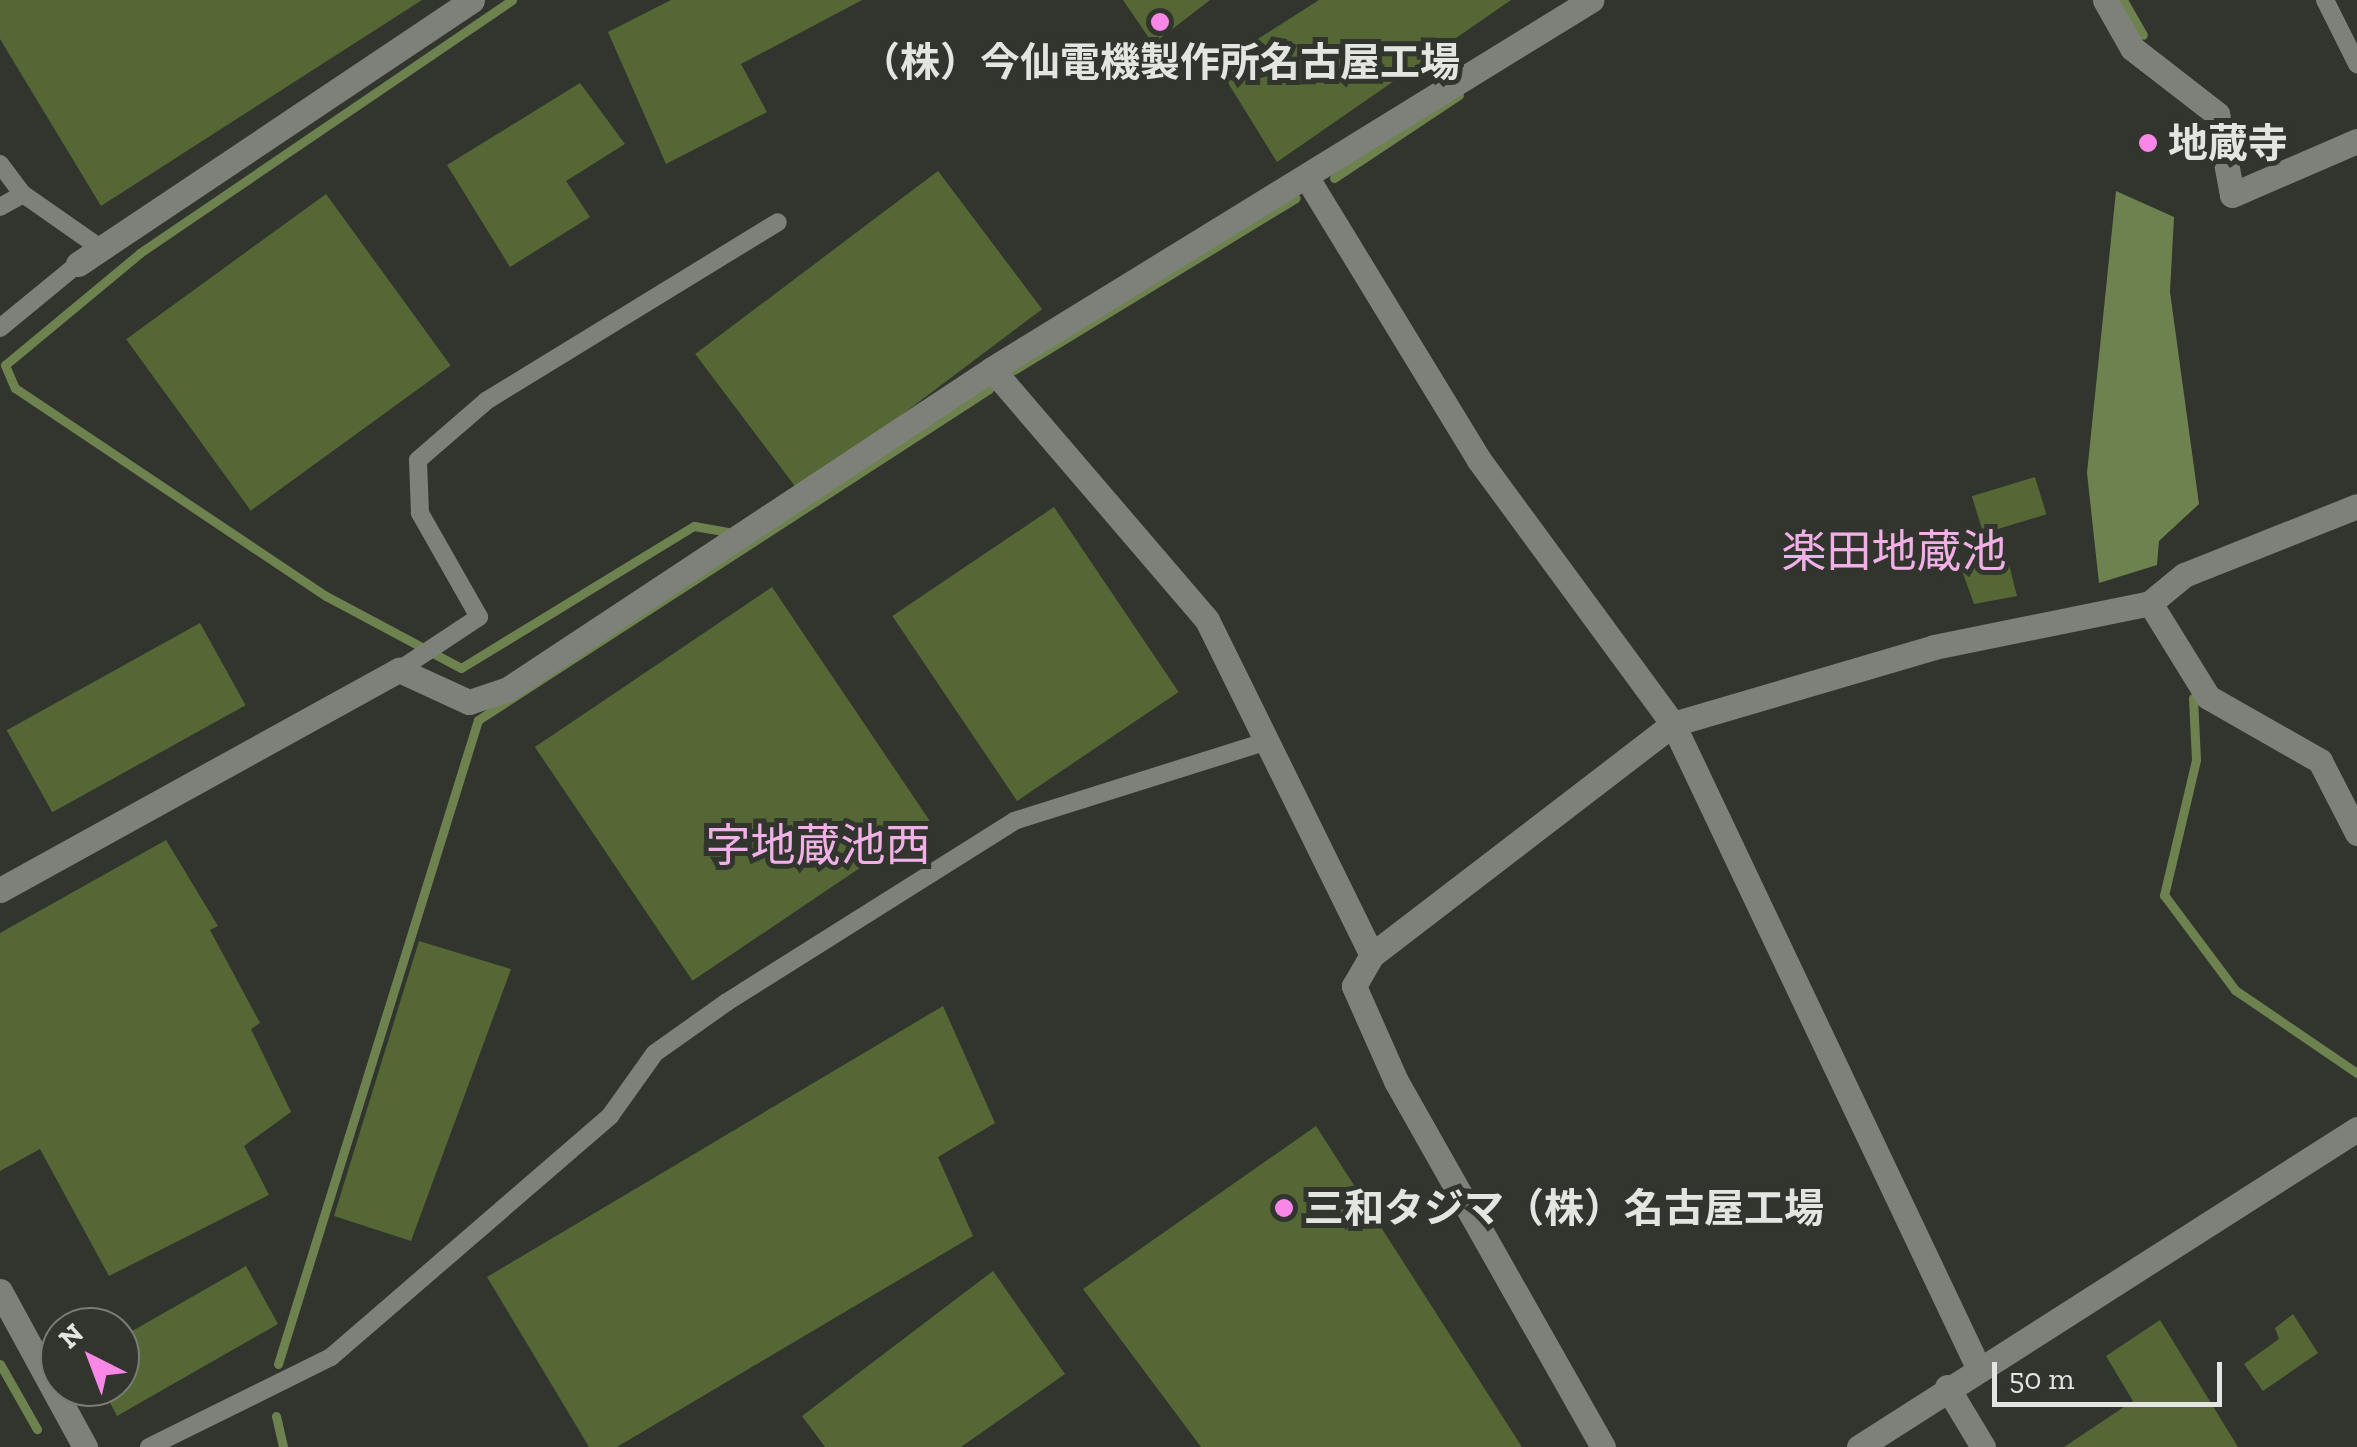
<!DOCTYPE html>
<html>
<head>
<meta charset="utf-8">
<style>
	body { margin:0 }
	#map { position:relative; width:2357px; height:1447px; overflow:hidden; background:#32352e; font-family:"Zilla Slab","Noto Sans JP",serif }
	div>[style] { position:absolute }
	[style*='--x'] { left:calc(var(--x)*1px); top:calc(var(--y)*1px); width:calc(var(--w)*1px); rotate:calc(var(--a)*1deg) }
	.water>* { inset:0; background:#6e824f }
	.stream>* { height:9px; margin:-4.5px; padding:0 4.5px; transform-origin:4.5px; border-radius:4.5px; background:#6e824f }
	.building>* { inset:0; background:#556735; transform-origin:0 0 }
	.service>* { height:18px; margin:-9px; padding:0 9px; transform-origin:9px; border-radius:9px; background:#7e8179 }
	.minor>* { height:25px; margin:-12.5px; padding:0 12.5px; transform-origin:12.5px; border-radius:12.5px; background:#7e8179 }
	.tertiary>* { height:25px; margin:-12.5px; padding:0 12.5px; transform-origin:12.5px; border-radius:12.5px; background:#7e8179 }
	.dots>* { width:28px; height:28px; translate:-50% -50%; box-sizing:border-box; border:5px solid #32352e; border-radius:50% }
	span { translate:-50% -50%; white-space:nowrap; text-align:center; line-height:1.15; -webkit-text-stroke:10px #32352e; paint-order:stroke }
	.poi-label { font-size:40px; color:#e3e5e0; font-weight:700 }
	.left { translate:0 -50%; text-align:left }
	.quarter-label { font-size:45px; color:#f1b1e6 }
	.north { position:absolute; left:40px; top:1307px; width:100px; height:100px; box-sizing:border-box; background:#32352e; border:2px solid #797b75; border-radius:50%; rotate:318deg; font-size:28px; font-weight:700; line-height:40px; text-align:center; color:#e3e5e0 }
	.north::after { content:''; display:block; margin:auto; width:35px; height:45px; background:#f987e8; clip-path:polygon(50% 0,100% 100%,50% 72%,0 100%) }
	.scale { position:absolute; left:1992px; top:1362px; width:230px; height:45px; box-sizing:border-box; border:5px solid #e3e5e0; border-top:0; padding-left:12px; font-size:30px; line-height:35px; white-space:nowrap; color:#e3e5e0; -webkit-text-stroke:8px #32352e; paint-order:stroke }
</style>
</head>
<body>
<div id="map">
	<div class="water">
		<div style="clip-path:polygon(2116px 191px,2174px 217px,2170px 292px,2199px 504px,2159px 541px,2157px 565px,2099px 583px,2087px 473px)"></div>
	</div>
	<div class="stream">
		<div style="--x:512;--y:0;--w:450;--a:145.8"></div>
		<div style="--x:140;--y:253;--w:175;--a:140.3"></div>
		<div style="--x:5;--y:365;--w:25;--a:67"></div>
		<div style="--x:15;--y:388;--w:374;--a:33.8"></div>
		<div style="--x:326;--y:596;--w:153;--a:28.1"></div>
		<div style="--x:461;--y:668;--w:273;--a:-31.4"></div>
		<div style="--x:694;--y:526;--w:34;--a:10"></div>
		<div style="--x:2123;--y:0;--w:40;--a:60.3"></div>
		<div style="--x:1334;--y:178;--w:150;--a:-33.6"></div>
		<div style="--x:1014;--y:370;--w:330;--a:-31.4"></div>
		<div style="--x:2193;--y:698;--w:62;--a:87.2"></div>
		<div style="--x:2196;--y:760;--w:139;--a:103.3"></div>
		<div style="--x:2164;--y:895;--w:119;--a:53.2"></div>
		<div style="--x:2235;--y:990;--w:148;--a:34.2"></div>
		<div style="--x:0;--y:1364;--w:75;--a:60.4"></div>
		<div style="--x:278;--y:1364;--w:674;--a:-72.75"></div>
		<div style="--x:478;--y:720;--w:609;--a:-32.93"></div>
		<div style="--x:276;--y:1416;--w:32;--a:77"></div>
	</div>
	<div class="building">
		<div style="clip-path:polygon(0 0,422px 0,101px 206px,0 39px)"></div>
		<div style="clip-path:polygon(671px 0,862px 0,741px 64px,767px 112px,666px 164px,608px 32px)"></div>
		<div style="clip-path:polygon(1123px 0,1210px 0,1153px 44px)"></div>
		<div style="clip-path:polygon(1319px 0,1511px 0,1277px 162px,1217px 65px)"></div>
		<div style="clip-path:polygon(580px 83px,625px 144px,566px 181px,590px 217px,510px 267px,447px 165px)"></div>
		<div style="left:938px;top:171px;width:173px;height:304px;rotate:53deg"></div>
		<div style="left:326px;top:194px;width:212px;height:247px;rotate:54deg"></div>
		<div style="left:2035px;top:477px;width:39px;height:66px;rotate:73deg"></div>
		<div style="left:1054px;top:507px;width:223px;height:195px;rotate:56deg"></div>
		<div style="clip-path:polygon(2004px 545px,2017px 596px,1974px 604px,1959px 562px)"></div>
		<div style="left:772px;top:587px;width:282px;height:286px;rotate:56deg"></div>
		<div style="left:200px;top:623px;width:94px;height:221px;rotate:61deg"></div>
		<div style="clip-path:polygon(166px 840px,218px 926px,210px 930px,260px 1023px,251px 1029px,291px 1112px,244px 1146px,269px 1195px,109px 1276px,40px 1149px,0 1171px,0 933px)"></div>
		<div style="clip-path:polygon(419px 941px,511px 969px,411px 1241px,334px 1216px)"></div>
		<div style="clip-path:polygon(943px 1006px,995px 1123px,938px 1157px,973px 1236px,617px 1447px,589px 1447px,487px 1277px)"></div>
		<div style="clip-path:polygon(1316px 1126px,1522px 1447px,1201px 1447px,1083px 1289px)"></div>
		<div style="clip-path:polygon(246px 1266px,278px 1324px,117px 1416px,102px 1387px,120px 1387px,120px 1338px)"></div>
		<div style="clip-path:polygon(993px 1271px,1065px 1374px,961px 1447px,825px 1447px,802px 1416px)"></div>
		<div style="clip-path:polygon(2293px 1314px,2318px 1353px,2263px 1391px,2244px 1364px,2279px 1339px,2275px 1328px)"></div>
		<div style="clip-path:polygon(2160px 1320px,2238px 1447px,2064px 1447px,2133px 1401px,2106px 1356px)"></div>
	</div>
	<div class="service">
		<div style="--x:2325;--y:0;--w:72;--a:63.4"></div>
		<div style="--x:0;--y:164;--w:38;--a:53"></div>
		<div style="--x:23;--y:194;--w:94;--a:35"></div>
		<div style="--x:0;--y:207;--w:26;--a:-29"></div>
		<div style="--x:0;--y:328;--w:101;--a:-39.4"></div>
		<div style="--x:399;--y:670;--w:96;--a:-33.5"></div>
		<div style="--x:479;--y:617;--w:120;--a:-119.6"></div>
		<div style="--x:420;--y:513;--w:53;--a:-92.2"></div>
		<div style="--x:418;--y:460;--w:90;--a:-40.9"></div>
		<div style="--x:486;--y:401;--w:342;--a:-31.5"></div>
		<div style="--x:149;--y:1447;--w:203;--a:-26.3"></div>
		<div style="--x:331;--y:1357;--w:369;--a:-40.8"></div>
		<div style="--x:610;--y:1116;--w:77;--a:-54.5"></div>
		<div style="--x:655;--y:1053;--w:88;--a:-35.3"></div>
		<div style="--x:727;--y:1002;--w:339;--a:-32.2"></div>
		<div style="--x:1014;--y:821;--w:266;--a:-17.5"></div>
	</div>
	<div class="minor">
		<div style="--x:2105;--y:0;--w:55;--a:60.6"></div>
		<div style="--x:2132;--y:48;--w:108;--a:37.8"></div>
		<div style="--x:2217;--y:114;--w:82;--a:79.5"></div>
		<div style="--x:2232;--y:195;--w:136;--a:-23.4"></div>
		<div style="--x:1307;--y:178;--w:330;--a:58.6"></div>
		<div style="--x:1479;--y:460;--w:328;--a:53.7"></div>
		<div style="--x:1673;--y:724;--w:709;--a:64.63"></div>
		<div style="--x:78;--y:264;--w:474;--a:-33.8"></div>
		<div style="--x:992;--y:369;--w:330;--a:49.4"></div>
		<div style="--x:1207;--y:620;--w:373;--a:63.8"></div>
		<div style="--x:2150;--y:603;--w:110;--a:58.3"></div>
		<div style="--x:2208;--y:697;--w:129;--a:29.7"></div>
		<div style="--x:2320;--y:761;--w:81;--a:62.8"></div>
		<div style="--x:0;--y:890;--w:456;--a:-28.9"></div>
		<div style="--x:399;--y:670;--w:77;--a:24.6"></div>
		<div style="--x:469;--y:702;--w:41;--a:-18.4"></div>
		<div style="--x:508;--y:689;--w:580;--a:-33.47"></div>
		<div style="--x:992;--y:369;--w:704;--a:-31.63"></div>
		<div style="--x:1947;--y:1387;--w:70;--a:59"></div>
		<div style="--x:1603;--y:1447;--w:420;--a:-119.5"></div>
		<div style="--x:1396;--y:1081;--w:104;--a:-113.9"></div>
		<div style="--x:1354;--y:986;--w:36;--a:-60"></div>
		<div style="--x:1372;--y:955;--w:379;--a:-37.5"></div>
		<div style="--x:1673;--y:724;--w:272;--a:-16.4"></div>
		<div style="--x:1934;--y:647;--w:220;--a:-11.5"></div>
		<div style="--x:2150;--y:603;--w:44;--a:-39.5"></div>
		<div style="--x:2184;--y:575;--w:186;--a:-21.7"></div>
	</div>
	<div class="tertiary">
		<div style="--x:0;--y:1291;--w:178;--a:61.4"></div>
		<div style="--x:1859;--y:1447;--w:591;--a:-32.56"></div>
	</div>
	<div class="dots">
		<div style="left:1160px;top:22px;background:#f987e8"></div>
		<div style="left:2148px;top:143px;background:#f987e8"></div>
		<div style="left:1284px;top:1208px;background:#f987e8"></div>
	</div>
	<div class="poi-label">
		<span style="left:1160px;top:62px">（株）今仙電機製作所名古屋工場</span>
		<span class="left" style="left:2168px;top:143px">地蔵寺</span>
		<span class="left" style="left:1304px;top:1208px">三和タジマ（株）名古屋工場</span>
	</div>
	<div class="quarter-label">
		<span style="left:1894px;top:553px">楽田地蔵池</span>
		<span style="left:818px;top:847px">字地蔵池西</span>
	</div>
	<div class="north">N</div>
	<div class="scale">50 m</div>
</div>
</body>
</html>
